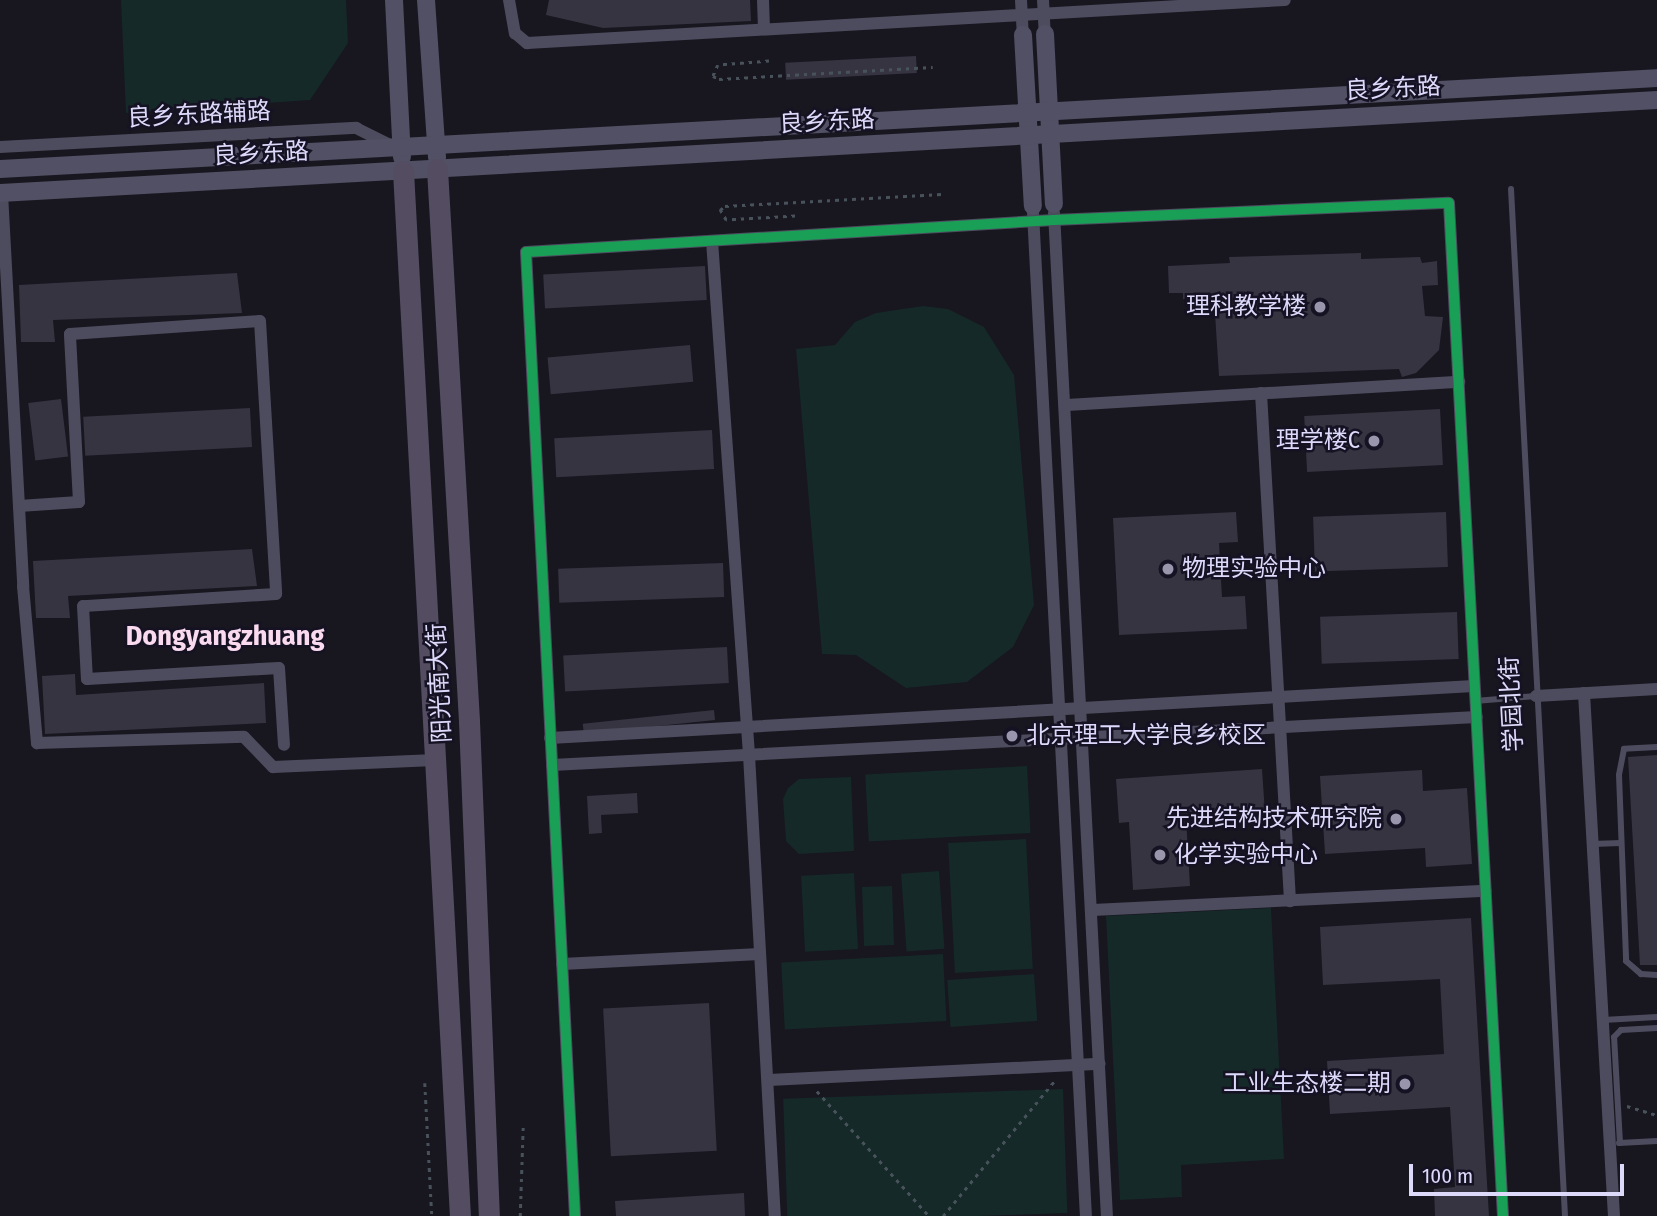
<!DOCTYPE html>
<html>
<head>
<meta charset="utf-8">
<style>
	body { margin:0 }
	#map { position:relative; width:1657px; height:1216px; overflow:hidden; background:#18161f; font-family:"Fira Sans Condensed","Noto Sans SC",sans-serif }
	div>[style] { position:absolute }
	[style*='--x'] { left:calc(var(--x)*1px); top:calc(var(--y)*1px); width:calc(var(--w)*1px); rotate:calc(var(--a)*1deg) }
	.green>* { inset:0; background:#152929; transform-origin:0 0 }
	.building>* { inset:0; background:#363441; transform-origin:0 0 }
	.path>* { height:2.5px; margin-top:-1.25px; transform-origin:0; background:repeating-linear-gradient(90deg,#48525b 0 3.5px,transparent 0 8.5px) }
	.lane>* { height:6px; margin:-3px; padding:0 3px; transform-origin:3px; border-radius:3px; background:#4d4c5e }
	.street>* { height:12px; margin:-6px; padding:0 6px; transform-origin:6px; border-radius:6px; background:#4d4c5e }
	.secondary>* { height:18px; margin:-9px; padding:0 9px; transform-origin:9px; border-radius:9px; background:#515064 }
	.primary>* { height:21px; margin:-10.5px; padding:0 10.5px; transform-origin:10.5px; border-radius:10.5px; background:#544d62 }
	.cycleway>* { height:10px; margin:-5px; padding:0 5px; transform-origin:5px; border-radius:5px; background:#1a9f57 }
	.dots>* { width:19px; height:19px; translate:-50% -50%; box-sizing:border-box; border:4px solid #151223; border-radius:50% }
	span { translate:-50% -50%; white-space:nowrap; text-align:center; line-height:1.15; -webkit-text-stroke:5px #151223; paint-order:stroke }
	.street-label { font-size:24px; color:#ddd9fa }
	.poi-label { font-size:24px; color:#ddd9fa }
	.right { translate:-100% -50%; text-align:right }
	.left { translate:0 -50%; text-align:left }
	.quarter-label { font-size:28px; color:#fadaee; font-weight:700 }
	.scale { position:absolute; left:1409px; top:1164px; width:215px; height:32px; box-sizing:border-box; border:4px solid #ddd9fa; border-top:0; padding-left:9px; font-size:21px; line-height:24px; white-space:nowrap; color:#ddd9fa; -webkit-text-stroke:5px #151223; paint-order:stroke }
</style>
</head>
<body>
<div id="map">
	<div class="green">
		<div style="clip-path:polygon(121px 0,346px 0,348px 43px,310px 100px,126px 113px)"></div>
		<div style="clip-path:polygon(923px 306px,948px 309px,984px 327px,1014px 375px,1034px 605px,1013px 647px,967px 682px,906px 688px,856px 655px,822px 654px,796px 349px,835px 345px,855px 322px,876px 313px)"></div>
		<div style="left:1027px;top:766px;width:67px;height:162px;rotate:87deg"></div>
		<div style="clip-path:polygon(851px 777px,854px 851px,799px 854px,786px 841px,783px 799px,788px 788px,799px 779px)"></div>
		<div style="left:1026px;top:839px;width:130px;height:78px;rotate:87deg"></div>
		<div style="left:939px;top:871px;width:78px;height:38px;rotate:86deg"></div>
		<div style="left:854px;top:873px;width:76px;height:53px;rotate:87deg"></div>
		<div style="left:892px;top:886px;width:59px;height:30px;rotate:88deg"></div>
		<div style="clip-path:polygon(1271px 908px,1284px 1159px,1181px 1165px,1182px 1197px,1120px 1200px,1106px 916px)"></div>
		<div style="left:943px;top:954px;width:67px;height:162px;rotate:87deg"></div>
		<div style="left:1034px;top:974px;width:47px;height:87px;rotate:86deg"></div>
		<div style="left:1063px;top:1089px;width:124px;height:280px;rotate:88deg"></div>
	</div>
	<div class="building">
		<div style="clip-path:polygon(549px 0,750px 0,751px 21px,603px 28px,546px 15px)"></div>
		<div style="left:916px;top:56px;width:17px;height:131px;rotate:87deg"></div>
		<div style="clip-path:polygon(1361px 253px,1361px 259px,1420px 257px,1422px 263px,1437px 261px,1438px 285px,1422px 286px,1425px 316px,1443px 317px,1439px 350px,1416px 373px,1402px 377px,1399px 369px,1219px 376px,1214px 298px,1183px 299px,1183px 293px,1169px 293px,1168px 266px,1230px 263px,1229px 257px)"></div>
		<div style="left:705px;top:266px;width:34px;height:162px;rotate:87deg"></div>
		<div style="clip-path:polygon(237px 273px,242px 313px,53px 320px,55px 342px,21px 342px,19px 285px)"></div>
		<div style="left:690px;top:345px;width:37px;height:143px;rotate:85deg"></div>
		<div style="left:61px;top:399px;width:58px;height:33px;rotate:83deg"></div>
		<div style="left:250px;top:408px;width:39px;height:167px;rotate:87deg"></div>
		<div style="left:1440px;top:409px;width:56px;height:136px;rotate:87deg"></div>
		<div style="left:712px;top:430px;width:39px;height:158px;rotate:87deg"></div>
		<div style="clip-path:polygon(1236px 512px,1238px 542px,1219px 543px,1222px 597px,1245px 596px,1247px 629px,1119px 635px,1113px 518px)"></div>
		<div style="left:1446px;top:512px;width:55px;height:133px;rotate:88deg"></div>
		<div style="clip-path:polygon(252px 549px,257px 586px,68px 596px,70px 618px,36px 618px,33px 561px)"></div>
		<div style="left:723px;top:563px;width:34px;height:165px;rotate:88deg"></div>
		<div style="left:1457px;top:612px;width:47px;height:137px;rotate:88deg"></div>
		<div style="left:727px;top:647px;width:36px;height:164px;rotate:87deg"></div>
		<div style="clip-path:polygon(75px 674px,76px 695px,264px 683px,266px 723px,45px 734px,42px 676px)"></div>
		<div style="left:714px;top:710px;width:10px;height:132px;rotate:84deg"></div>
		<div style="clip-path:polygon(1657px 755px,1657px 965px,1640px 965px,1628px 757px)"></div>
		<div style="clip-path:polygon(1262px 769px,1265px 813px,1186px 818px,1190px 886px,1133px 890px,1129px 822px,1119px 823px,1116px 779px)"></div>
		<div style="clip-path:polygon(1422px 770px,1423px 791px,1467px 788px,1472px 864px,1426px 867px,1425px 848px,1325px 854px,1320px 776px)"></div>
		<div style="clip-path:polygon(637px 793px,638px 813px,601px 815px,602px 833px,589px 834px,587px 796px)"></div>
		<div style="clip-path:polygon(1471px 918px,1489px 1216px,1435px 1216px,1434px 1189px,1455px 1187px,1450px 1107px,1330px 1114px,1327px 1061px,1444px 1054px,1440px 979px,1323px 985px,1320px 927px)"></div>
		<div style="left:709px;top:1003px;width:148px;height:106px;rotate:87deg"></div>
		<div style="clip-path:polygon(744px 1193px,745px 1216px,616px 1216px,615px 1201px)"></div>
	</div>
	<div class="path">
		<div style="--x:769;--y:61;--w:51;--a:175.5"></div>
		<div style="--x:718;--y:65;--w:12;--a:114"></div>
		<div style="--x:713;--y:76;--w:7;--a:27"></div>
		<div style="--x:719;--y:79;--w:214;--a:-3.2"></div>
		<div style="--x:795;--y:216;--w:69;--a:176.7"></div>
		<div style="--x:726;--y:220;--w:12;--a:-121"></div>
		<div style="--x:720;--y:210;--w:6;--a:-39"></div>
		<div style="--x:725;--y:206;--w:217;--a:-3.2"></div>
		<div style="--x:425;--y:1083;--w:133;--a:87"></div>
		<div style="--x:817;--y:1091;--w:168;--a:48.1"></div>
		<div style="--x:1627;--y:1106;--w:31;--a:17"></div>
		<div style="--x:520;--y:1216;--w:92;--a:-88.1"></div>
		<div style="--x:943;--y:1216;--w:176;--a:-50.5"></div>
	</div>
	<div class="lane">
		<div style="--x:1511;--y:189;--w:1028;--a:86.99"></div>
		<div style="--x:1475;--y:701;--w:61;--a:-4.7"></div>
		<div style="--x:1657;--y:747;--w:33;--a:177"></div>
		<div style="--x:1624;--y:749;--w:26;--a:101"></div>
		<div style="--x:1619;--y:775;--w:186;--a:87.8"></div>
		<div style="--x:1626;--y:961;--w:20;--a:41"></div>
		<div style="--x:1641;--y:974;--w:16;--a:4"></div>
		<div style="--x:1592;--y:844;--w:29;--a:-2"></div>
		<div style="--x:1603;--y:1020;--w:54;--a:-3.2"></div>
		<div style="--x:1619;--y:1143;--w:38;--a:-3"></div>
		<div style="--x:1620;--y:1143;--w:106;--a:-93.2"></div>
		<div style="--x:1614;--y:1037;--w:10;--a:-45"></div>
		<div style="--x:1621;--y:1030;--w:36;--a:-3"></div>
	</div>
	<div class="street">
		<div style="--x:509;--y:0;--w:34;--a:80"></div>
		<div style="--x:515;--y:33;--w:16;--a:40"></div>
		<div style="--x:527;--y:43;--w:759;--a:-3.25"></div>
		<div style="--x:763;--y:0;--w:28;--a:88"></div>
		<div style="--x:1021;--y:0;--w:35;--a:87"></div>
		<div style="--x:1043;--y:0;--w:34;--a:87"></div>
		<div style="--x:0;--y:147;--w:357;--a:-3.1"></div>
		<div style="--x:356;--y:128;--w:40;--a:26.6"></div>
		<div style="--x:2;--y:193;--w:394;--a:86.9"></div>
		<div style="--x:23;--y:586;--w:158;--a:84.9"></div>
		<div style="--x:37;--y:743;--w:207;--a:-1.7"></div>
		<div style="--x:244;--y:737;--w:42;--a:46"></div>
		<div style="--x:273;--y:767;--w:162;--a:-2.5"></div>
		<div style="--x:1033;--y:213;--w:1004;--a:86.98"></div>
		<div style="--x:1054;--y:213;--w:1004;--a:86.98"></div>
		<div style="--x:712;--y:241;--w:515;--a:85.88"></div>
		<div style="--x:749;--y:755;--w:462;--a:86.8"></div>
		<div style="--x:1261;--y:393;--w:509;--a:86.73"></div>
		<div style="--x:1067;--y:405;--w:393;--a:-3.4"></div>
		<div style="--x:19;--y:506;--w:60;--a:-3.8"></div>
		<div style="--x:79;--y:502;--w:168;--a:-93.1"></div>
		<div style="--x:70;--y:334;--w:190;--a:-3.9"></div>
		<div style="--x:260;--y:321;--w:273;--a:86.6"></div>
		<div style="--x:276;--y:594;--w:193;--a:176.4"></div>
		<div style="--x:83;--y:606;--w:73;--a:86.9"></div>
		<div style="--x:87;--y:679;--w:192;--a:-3.3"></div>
		<div style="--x:279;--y:668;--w:77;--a:86.3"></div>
		<div style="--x:1584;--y:693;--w:524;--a:86.72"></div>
		<div style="--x:1536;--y:696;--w:121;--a:-3.3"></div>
		<div style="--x:550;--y:738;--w:925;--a:-3.22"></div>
		<div style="--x:552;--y:765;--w:926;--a:-2.97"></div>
		<div style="--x:1093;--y:910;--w:393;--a:-2.8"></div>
		<div style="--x:562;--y:964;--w:198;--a:-2.9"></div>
		<div style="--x:769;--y:1080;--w:331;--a:-2.8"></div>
		<div style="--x:575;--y:1216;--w:965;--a:-92.91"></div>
		<div style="--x:526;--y:252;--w:529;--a:-3.47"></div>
		<div style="--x:1054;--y:220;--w:395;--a:-2.5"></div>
		<div style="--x:1449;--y:203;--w:1014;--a:86.95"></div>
	</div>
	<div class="secondary">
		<div style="--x:394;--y:0;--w:157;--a:87.1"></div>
		<div style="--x:426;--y:0;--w:158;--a:86"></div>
		<div style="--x:1045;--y:34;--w:170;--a:87"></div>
		<div style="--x:1023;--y:35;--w:171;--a:86.7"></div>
		<div style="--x:0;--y:169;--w:1659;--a:-3.14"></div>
		<div style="--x:0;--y:193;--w:1660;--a:-3.21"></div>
	</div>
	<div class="primary">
		<div style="--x:437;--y:169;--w:553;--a:86.68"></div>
		<div style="--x:469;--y:721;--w:495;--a:87.7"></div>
		<div style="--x:403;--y:171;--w:1047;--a:86.88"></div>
	</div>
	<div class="cycleway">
		<div style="--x:575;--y:1216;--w:965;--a:-92.91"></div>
		<div style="--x:526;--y:252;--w:529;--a:-3.47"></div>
		<div style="--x:1054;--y:220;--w:395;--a:-2.5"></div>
		<div style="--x:1449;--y:203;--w:1014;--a:86.95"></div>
	</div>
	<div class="dots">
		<div style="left:1320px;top:307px;background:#9895ad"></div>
		<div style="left:1374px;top:441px;background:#9895ad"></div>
		<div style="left:1168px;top:569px;background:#9895ad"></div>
		<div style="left:1012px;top:736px;background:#9895ad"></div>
		<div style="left:1396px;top:819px;background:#9895ad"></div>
		<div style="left:1160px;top:855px;background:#9895ad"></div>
		<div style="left:1405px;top:1084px;background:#9895ad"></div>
	</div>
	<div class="street-label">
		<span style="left:1393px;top:89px;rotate:-3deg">良乡东路</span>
		<span style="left:199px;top:115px;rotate:-3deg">良乡东路辅路</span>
		<span style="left:827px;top:122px;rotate:-3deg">良乡东路</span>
		<span style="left:261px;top:154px;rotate:-3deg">良乡东路</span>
		<span style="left:440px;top:683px;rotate:-93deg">阳光南大街</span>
		<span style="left:1512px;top:704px;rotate:-93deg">学园北街</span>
	</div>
	<div class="poi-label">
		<span class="right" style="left:1306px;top:307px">理科教学楼</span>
		<span class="right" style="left:1360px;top:441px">理学楼C</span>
		<span class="left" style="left:1182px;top:569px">物理实验中心</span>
		<span class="left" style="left:1026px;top:736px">北京理工大学良乡校区</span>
		<span class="right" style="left:1382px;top:819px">先进结构技术研究院</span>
		<span class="left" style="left:1174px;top:855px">化学实验中心</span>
		<span class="right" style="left:1391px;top:1084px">工业生态楼二期</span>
	</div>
	<div class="quarter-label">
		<span style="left:225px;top:636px">Dongyangzhuang</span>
	</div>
	<div class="scale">100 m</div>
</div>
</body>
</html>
